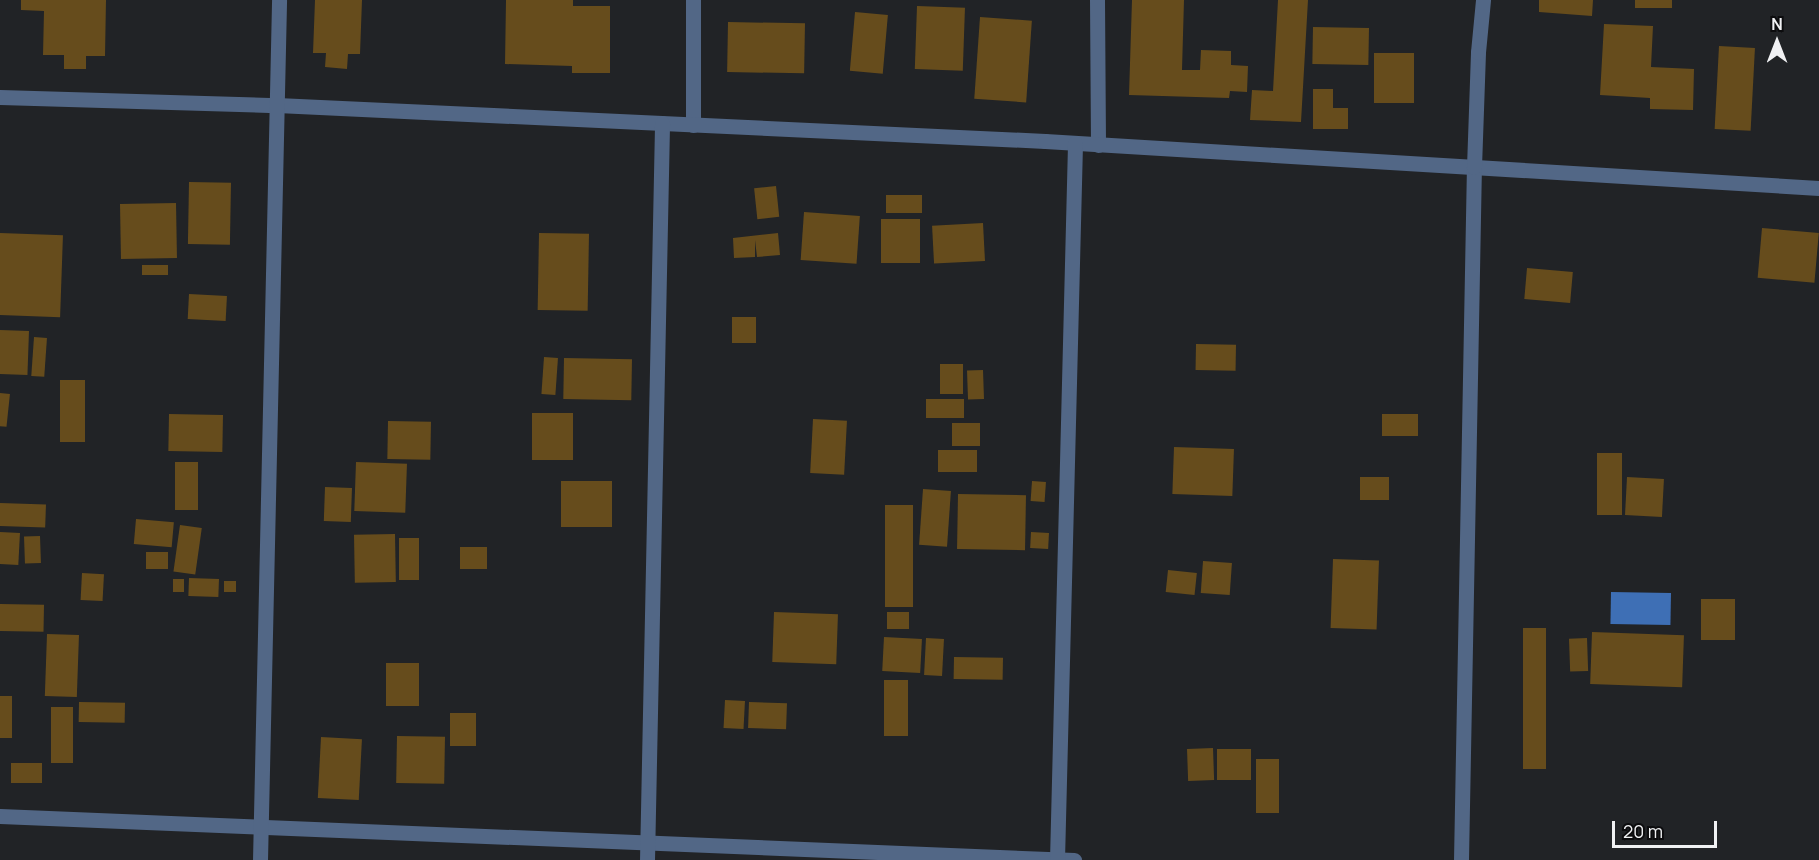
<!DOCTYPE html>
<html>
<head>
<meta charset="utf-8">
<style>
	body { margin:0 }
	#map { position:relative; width:1819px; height:860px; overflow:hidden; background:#212326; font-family:Manrope,sans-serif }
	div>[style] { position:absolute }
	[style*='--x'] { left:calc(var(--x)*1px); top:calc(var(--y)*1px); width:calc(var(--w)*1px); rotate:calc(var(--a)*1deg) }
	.water>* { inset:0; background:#3e6fb5; transform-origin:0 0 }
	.building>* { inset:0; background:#664c1c; transform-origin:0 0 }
	.street>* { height:15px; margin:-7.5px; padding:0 7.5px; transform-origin:7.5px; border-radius:7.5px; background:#526786 }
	span { translate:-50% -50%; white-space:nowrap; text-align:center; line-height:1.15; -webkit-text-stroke:6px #0c0c0e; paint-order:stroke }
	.north { position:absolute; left:1747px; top:12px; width:60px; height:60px; -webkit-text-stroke:4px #0c0c0e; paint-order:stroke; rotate:0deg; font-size:16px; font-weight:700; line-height:24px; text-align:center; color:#f0f1f3 }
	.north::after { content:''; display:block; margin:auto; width:21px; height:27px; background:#f0f1f3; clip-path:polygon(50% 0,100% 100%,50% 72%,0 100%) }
	.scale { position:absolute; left:1612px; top:821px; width:105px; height:27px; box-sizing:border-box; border:3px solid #f0f1f3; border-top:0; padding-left:8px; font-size:18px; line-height:21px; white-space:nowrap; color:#f0f1f3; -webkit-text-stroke:4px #0c0c0e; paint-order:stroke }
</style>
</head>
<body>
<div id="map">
	<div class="water">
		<div style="left:1611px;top:592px;width:60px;height:32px;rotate:1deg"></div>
	</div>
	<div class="building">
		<div style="clip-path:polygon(21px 0,106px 0,105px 56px,86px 56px,86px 69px,64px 69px,64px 55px,43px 55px,44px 11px,21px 10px)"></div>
		<div style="clip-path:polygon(315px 0,362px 0,360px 54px,348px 54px,347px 69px,325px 67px,326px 53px,313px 53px)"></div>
		<div style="clip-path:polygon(506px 0,573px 0,573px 6px,610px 6px,610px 73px,572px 73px,572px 66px,505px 64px)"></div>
		<div style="clip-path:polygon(1132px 0,1184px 0,1182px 70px,1200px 70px,1201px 50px,1231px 51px,1231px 65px,1248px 66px,1247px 92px,1230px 91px,1229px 98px,1129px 95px)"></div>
		<div style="clip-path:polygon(1278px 0,1308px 0,1301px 122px,1250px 120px,1252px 90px,1273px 91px)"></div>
		<div style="clip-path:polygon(1539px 0,1593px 0,1592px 16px,1539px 12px)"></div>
		<div style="left:1635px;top:0;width:37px;height:8px"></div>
		<div style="left:917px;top:6px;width:48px;height:63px;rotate:2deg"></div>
		<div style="left:855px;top:12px;width:33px;height:59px;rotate:5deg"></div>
		<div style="left:980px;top:17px;width:52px;height:82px;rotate:4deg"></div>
		<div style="left:728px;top:22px;width:77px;height:50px;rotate:1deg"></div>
		<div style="clip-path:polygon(1604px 24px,1653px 26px,1651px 67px,1694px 69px,1693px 110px,1650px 109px,1650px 98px,1600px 95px)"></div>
		<div style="left:1313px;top:27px;width:56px;height:37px;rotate:1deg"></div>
		<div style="left:1719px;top:46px;width:36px;height:83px;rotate:3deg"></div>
		<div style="left:1374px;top:53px;width:40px;height:50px"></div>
		<div style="clip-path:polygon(1313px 89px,1333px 89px,1333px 108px,1348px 108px,1348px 129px,1313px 129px)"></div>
		<div style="left:189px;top:182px;width:42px;height:62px;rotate:1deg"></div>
		<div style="left:776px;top:186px;width:31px;height:22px;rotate:84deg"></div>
		<div style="left:922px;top:195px;width:18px;height:36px;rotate:90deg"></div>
		<div style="left:176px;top:203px;width:55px;height:56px;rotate:89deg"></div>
		<div style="left:804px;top:212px;width:56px;height:48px;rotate:4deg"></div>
		<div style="left:881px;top:219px;width:39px;height:44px"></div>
		<div style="left:983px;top:223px;width:38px;height:51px;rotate:87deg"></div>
		<div style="left:1762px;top:228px;width:57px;height:50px;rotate:5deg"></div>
		<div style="left:0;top:233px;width:63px;height:82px;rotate:2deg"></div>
		<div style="left:539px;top:233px;width:50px;height:77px;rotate:1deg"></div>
		<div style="clip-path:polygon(778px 233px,780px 255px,757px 257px,755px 240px,755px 257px,734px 258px,733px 238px)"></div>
		<div style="left:142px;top:265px;width:26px;height:10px"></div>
		<div style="left:1527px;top:268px;width:46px;height:31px;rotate:5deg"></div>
		<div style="left:189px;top:294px;width:38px;height:25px;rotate:3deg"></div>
		<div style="left:732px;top:317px;width:24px;height:26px"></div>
		<div style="left:0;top:330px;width:29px;height:44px;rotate:2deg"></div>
		<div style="left:34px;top:337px;width:13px;height:39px;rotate:4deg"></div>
		<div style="left:1196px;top:344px;width:40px;height:26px;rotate:1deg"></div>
		<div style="left:544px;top:357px;width:14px;height:37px;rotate:4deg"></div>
		<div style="left:564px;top:358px;width:68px;height:41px;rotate:1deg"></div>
		<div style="left:940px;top:364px;width:23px;height:30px"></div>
		<div style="left:983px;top:370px;width:29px;height:16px;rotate:88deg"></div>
		<div style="left:60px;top:380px;width:25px;height:62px"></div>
		<div style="left:0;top:393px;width:10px;height:33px;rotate:6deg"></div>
		<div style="left:964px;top:399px;width:19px;height:38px;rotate:90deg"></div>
		<div style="left:532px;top:413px;width:41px;height:47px"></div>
		<div style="left:169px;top:414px;width:54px;height:37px;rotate:1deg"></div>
		<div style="left:1382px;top:414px;width:36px;height:22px"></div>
		<div style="left:813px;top:419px;width:34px;height:54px;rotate:3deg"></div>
		<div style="left:388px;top:421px;width:43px;height:38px;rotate:1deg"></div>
		<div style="left:952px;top:423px;width:28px;height:23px"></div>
		<div style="left:1174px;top:447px;width:60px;height:47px;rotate:2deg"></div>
		<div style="left:938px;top:450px;width:39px;height:22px"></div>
		<div style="left:1597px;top:453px;width:25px;height:62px"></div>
		<div style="left:175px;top:462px;width:23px;height:48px"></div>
		<div style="left:356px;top:462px;width:51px;height:49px;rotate:2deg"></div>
		<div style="left:1360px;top:477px;width:29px;height:23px"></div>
		<div style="left:1627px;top:477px;width:37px;height:38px;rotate:3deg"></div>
		<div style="left:561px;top:481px;width:51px;height:46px"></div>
		<div style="left:1032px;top:481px;width:14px;height:20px;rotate:4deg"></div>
		<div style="left:325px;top:487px;width:27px;height:34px;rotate:2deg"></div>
		<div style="left:923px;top:489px;width:28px;height:56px;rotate:4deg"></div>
		<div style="left:958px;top:494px;width:68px;height:55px;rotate:1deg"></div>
		<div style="left:0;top:503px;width:46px;height:23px;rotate:2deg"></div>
		<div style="left:885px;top:505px;width:28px;height:102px"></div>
		<div style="left:136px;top:519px;width:38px;height:25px;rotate:5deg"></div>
		<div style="left:180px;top:525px;width:22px;height:47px;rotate:8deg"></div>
		<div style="left:0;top:532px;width:20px;height:32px;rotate:3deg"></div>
		<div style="left:1031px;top:532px;width:18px;height:16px;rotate:3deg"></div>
		<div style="left:395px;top:534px;width:48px;height:41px;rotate:89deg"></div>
		<div style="left:40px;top:536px;width:27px;height:16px;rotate:88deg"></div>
		<div style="left:399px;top:538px;width:20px;height:42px"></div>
		<div style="left:460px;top:547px;width:27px;height:22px"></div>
		<div style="left:146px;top:552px;width:22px;height:17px"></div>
		<div style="left:1333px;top:559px;width:46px;height:69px;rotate:2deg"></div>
		<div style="left:1203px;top:561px;width:29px;height:32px;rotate:4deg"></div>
		<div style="left:1168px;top:570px;width:29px;height:22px;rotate:6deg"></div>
		<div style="left:82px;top:573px;width:22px;height:27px;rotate:3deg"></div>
		<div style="left:189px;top:578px;width:30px;height:18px;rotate:2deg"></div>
		<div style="left:173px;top:579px;width:11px;height:13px"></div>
		<div style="left:224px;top:581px;width:12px;height:11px"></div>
		<div style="left:1701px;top:599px;width:34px;height:41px"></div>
		<div style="left:0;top:604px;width:44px;height:27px;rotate:1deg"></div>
		<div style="left:774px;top:612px;width:64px;height:50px;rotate:2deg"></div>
		<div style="left:887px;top:612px;width:22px;height:17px"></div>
		<div style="left:1523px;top:628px;width:23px;height:141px"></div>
		<div style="left:1592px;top:632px;width:92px;height:52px;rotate:2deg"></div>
		<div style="left:47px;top:634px;width:32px;height:62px;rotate:2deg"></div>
		<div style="left:884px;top:637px;width:38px;height:34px;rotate:3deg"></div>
		<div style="left:926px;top:638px;width:18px;height:37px;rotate:3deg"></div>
		<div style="left:1587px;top:638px;width:33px;height:18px;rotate:88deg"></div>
		<div style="left:954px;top:657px;width:49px;height:22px;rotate:1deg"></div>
		<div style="left:386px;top:663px;width:33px;height:43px"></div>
		<div style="left:908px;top:680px;width:56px;height:24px;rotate:90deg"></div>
		<div style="left:0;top:696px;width:12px;height:42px"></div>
		<div style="left:725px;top:700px;width:20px;height:28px;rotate:3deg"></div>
		<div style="left:79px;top:702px;width:46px;height:20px;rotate:1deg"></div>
		<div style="left:749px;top:702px;width:38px;height:26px;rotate:2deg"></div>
		<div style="left:73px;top:707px;width:56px;height:22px;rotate:90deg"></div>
		<div style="left:450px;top:713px;width:26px;height:33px"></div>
		<div style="left:397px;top:736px;width:48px;height:47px;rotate:1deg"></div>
		<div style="left:321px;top:737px;width:41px;height:61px;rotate:3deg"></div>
		<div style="left:1213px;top:748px;width:32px;height:26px;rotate:88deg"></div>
		<div style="left:1217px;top:749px;width:34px;height:31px"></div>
		<div style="left:1256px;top:759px;width:23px;height:54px"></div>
		<div style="left:11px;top:763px;width:31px;height:20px"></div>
	</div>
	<div class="street">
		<div style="--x:693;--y:0;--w:125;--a:90"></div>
		<div style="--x:1097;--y:0;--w:145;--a:89.6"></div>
		<div style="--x:0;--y:97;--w:277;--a:1.7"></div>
		<div style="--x:277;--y:105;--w:769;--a:2.68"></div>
		<div style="--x:1045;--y:141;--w:775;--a:3.47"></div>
		<div style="--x:0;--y:816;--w:1075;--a:2.35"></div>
		<div style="--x:260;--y:860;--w:860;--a:-88.73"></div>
		<div style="--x:647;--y:860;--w:737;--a:-88.83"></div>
		<div style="--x:1057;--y:860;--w:717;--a:-88.56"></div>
		<div style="--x:1461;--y:860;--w:693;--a:-88.93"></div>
		<div style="--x:1474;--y:167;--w:115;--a:-88"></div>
		<div style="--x:1478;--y:52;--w:52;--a:-84.5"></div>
	</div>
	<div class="north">N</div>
	<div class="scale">20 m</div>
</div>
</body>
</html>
